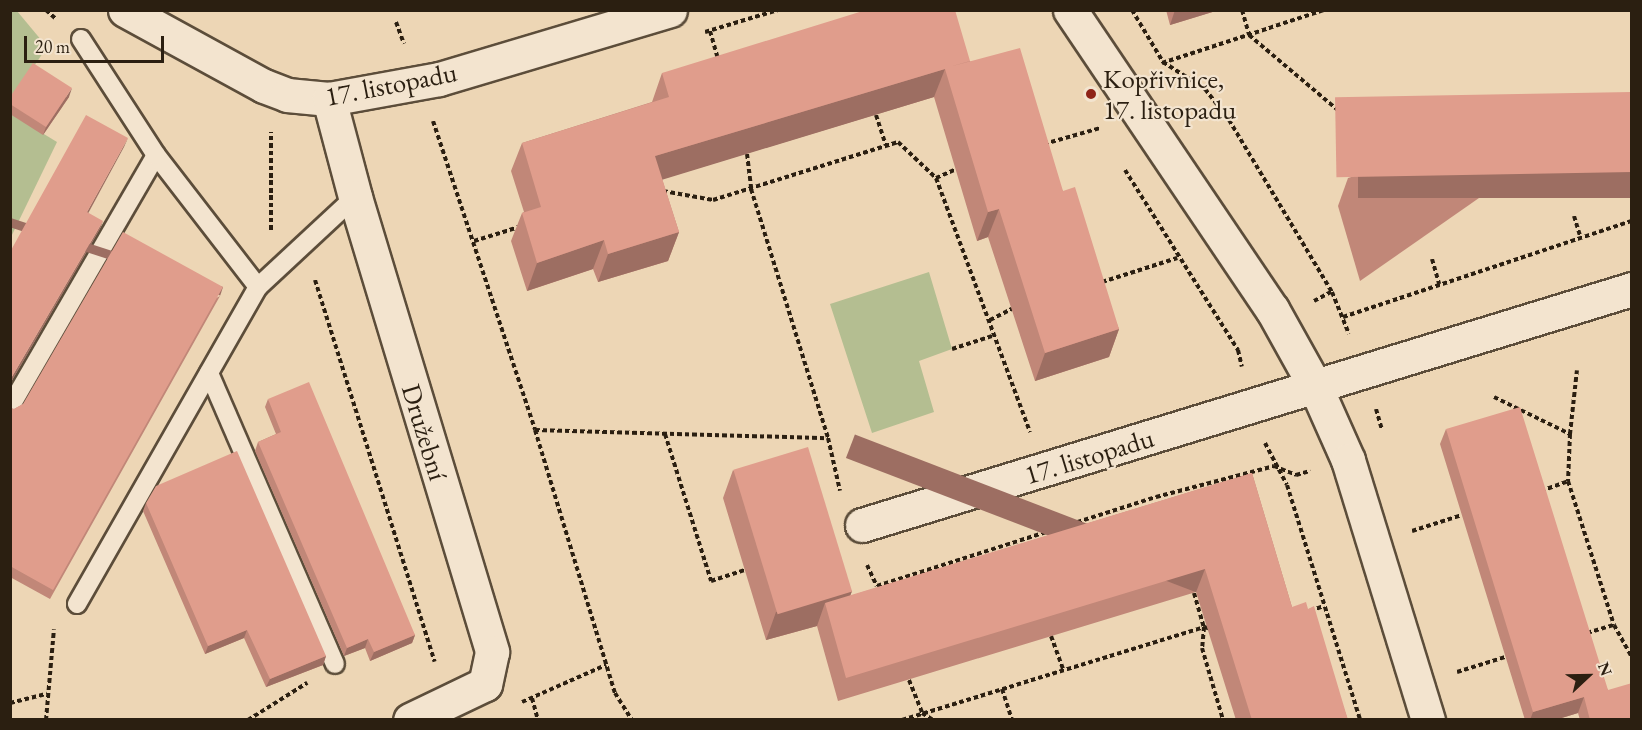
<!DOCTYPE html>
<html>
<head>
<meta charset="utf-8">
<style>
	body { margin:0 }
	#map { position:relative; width:1642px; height:730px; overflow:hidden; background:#edd6b5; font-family:"EB Garamond",serif }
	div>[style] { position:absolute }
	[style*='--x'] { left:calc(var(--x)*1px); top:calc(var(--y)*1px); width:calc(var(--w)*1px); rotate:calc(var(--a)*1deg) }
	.green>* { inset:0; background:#b4be91 }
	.path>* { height:4px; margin-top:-2px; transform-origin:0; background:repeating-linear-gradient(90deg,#2b1f11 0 4.5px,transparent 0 7.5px) }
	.roads { filter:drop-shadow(2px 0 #5c4d3a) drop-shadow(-2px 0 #5c4d3a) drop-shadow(0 2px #5c4d3a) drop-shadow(0 -2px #5c4d3a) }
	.lane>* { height:18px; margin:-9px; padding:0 9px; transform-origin:9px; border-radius:9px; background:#f3e4cf }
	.street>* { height:33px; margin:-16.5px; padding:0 16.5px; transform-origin:16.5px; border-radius:16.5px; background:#f3e4cf }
	.wall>* { inset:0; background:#c18778 }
	.shaded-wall>* { inset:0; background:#9d6e62; transform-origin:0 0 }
	.building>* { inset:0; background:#e09d8c; transform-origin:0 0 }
	.dots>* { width:16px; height:16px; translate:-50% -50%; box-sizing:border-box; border:3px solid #f3e4cf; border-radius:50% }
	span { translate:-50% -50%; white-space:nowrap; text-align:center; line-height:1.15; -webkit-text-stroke:4.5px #f3e4cf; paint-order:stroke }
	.poi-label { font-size:27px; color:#2b1f11 }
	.left { translate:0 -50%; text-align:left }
	.street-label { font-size:27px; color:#2b1f11 }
	.frame { position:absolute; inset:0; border:12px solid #2b1f11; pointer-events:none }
	.north { position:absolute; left:1558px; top:646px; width:60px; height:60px; -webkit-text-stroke:4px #f3e4cf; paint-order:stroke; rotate:68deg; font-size:16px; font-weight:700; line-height:24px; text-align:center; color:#2b1f11 }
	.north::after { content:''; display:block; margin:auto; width:21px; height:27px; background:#2b1f11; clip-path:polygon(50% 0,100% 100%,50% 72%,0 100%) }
	.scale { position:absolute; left:24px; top:36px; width:140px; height:27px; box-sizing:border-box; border:3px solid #2b1f11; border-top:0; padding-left:8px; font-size:18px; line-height:21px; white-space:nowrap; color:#2b1f11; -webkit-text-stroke:4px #f3e4cf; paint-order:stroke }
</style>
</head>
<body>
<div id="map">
	<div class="green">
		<div style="clip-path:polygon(11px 11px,17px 11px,47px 47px,11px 100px)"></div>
		<div style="clip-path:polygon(11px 114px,57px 142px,11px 237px)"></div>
		<div style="clip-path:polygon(929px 272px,952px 349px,919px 361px,934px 412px,872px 433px,830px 304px)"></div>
	</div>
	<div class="path">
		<div style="--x:46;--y:10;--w:12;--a:42"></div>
		<div style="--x:1132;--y:10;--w:61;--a:59.2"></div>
		<div style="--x:1163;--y:62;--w:50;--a:32.7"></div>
		<div style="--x:1205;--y:89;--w:39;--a:52"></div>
		<div style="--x:1229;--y:120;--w:200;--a:59.1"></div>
		<div style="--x:1332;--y:292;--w:45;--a:68"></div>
		<div style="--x:1242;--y:10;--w:26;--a:74"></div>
		<div style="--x:1249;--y:35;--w:187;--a:40.2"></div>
		<div style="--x:1392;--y:156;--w:12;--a:59"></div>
		<div style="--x:396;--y:22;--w:23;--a:70"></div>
		<div style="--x:710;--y:31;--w:29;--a:74"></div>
		<div style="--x:705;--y:32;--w:76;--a:-16.8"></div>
		<div style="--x:1162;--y:63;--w:170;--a:-18.1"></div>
		<div style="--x:876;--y:115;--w:32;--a:72"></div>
		<div style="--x:433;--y:121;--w:325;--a:71.7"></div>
		<div style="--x:535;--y:430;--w:275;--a:73.1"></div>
		<div style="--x:615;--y:693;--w:32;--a:58"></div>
		<div style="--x:1044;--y:144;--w:58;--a:-15.9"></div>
		<div style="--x:747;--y:154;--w:35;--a:83"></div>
		<div style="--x:751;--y:189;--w:261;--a:72.8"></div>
		<div style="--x:828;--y:438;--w:54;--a:77.2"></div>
		<div style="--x:1392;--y:156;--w:156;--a:-16.8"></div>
		<div style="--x:1541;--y:111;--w:12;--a:70"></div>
		<div style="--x:1125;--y:170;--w:213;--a:57.9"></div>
		<div style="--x:1238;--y:350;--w:17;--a:77"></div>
		<div style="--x:936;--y:178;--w:22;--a:-24"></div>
		<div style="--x:663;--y:191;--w:51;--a:10.2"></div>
		<div style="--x:713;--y:200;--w:194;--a:-17.4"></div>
		<div style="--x:898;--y:142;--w:52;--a:43.5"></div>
		<div style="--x:936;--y:178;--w:271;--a:69.7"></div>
		<div style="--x:1574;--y:216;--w:21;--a:73"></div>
		<div style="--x:271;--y:230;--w:98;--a:-90"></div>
		<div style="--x:474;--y:241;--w:47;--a:-17.3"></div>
		<div style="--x:1432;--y:259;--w:26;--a:74"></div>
		<div style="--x:315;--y:280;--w:400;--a:72.6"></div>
		<div style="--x:1102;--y:282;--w:79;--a:-17.7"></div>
		<div style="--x:1314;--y:301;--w:19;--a:-28"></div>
		<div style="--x:1343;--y:317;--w:305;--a:-18.4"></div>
		<div style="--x:990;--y:320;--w:25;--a:-27"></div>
		<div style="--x:952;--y:349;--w:45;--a:-18"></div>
		<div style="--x:1494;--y:397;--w:85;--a:26"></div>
		<div style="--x:1570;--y:434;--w:47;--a:92.4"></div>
		<div style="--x:1568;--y:481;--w:151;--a:72.3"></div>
		<div style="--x:1614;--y:625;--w:37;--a:61"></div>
		<div style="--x:1376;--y:409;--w:22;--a:74"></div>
		<div style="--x:535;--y:430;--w:293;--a:1.6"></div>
		<div style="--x:665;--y:434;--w:154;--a:72.6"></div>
		<div style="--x:711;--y:581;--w:35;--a:-18"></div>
		<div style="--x:1570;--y:434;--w:64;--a:-83.8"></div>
		<div style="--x:1265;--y:443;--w:47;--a:62.4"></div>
		<div style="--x:1287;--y:485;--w:246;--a:72.7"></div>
		<div style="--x:1541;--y:491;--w:29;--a:-20"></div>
		<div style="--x:1412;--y:531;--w:52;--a:-17.7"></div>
		<div style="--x:867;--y:565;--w:23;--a:65"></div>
		<div style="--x:877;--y:586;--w:293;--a:-17.7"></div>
		<div style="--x:1156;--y:497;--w:122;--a:-14.7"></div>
		<div style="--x:1274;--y:466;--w:24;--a:22"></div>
		<div style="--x:1296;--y:475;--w:15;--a:-16"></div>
		<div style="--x:1194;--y:593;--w:35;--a:74"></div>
		<div style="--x:1204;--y:627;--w:21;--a:95"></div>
		<div style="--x:1202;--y:648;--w:75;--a:73.7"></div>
		<div style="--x:1310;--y:611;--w:15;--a:-20"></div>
		<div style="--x:1587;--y:633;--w:28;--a:-17"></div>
		<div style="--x:1051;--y:636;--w:35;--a:70"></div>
		<div style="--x:1457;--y:672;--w:50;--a:-17.4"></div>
		<div style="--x:909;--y:680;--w:35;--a:68"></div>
		<div style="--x:922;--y:713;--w:13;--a:32"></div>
		<div style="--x:1002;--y:689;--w:33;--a:72"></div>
		<div style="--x:532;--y:698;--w:23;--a:75"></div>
		<div style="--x:522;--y:702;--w:92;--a:-23.8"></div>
		<div style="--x:10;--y:703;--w:38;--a:-14"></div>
		<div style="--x:46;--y:720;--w:91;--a:-85"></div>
		<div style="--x:248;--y:720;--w:70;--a:-32.1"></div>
		<div style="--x:902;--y:720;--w:316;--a:-17.1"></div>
		<div style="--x:1204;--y:627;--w:7;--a:16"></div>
	</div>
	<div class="roads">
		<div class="lane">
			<div style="--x:258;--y:287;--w:132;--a:-42.9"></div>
			<div style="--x:209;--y:373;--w:317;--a:66.6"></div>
			<div style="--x:10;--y:407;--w:291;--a:-59.9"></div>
			<div style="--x:77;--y:604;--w:365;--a:-60.3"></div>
			<div style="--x:258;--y:287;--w:167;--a:-127.7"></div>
			<div style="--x:156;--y:155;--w:138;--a:-122.9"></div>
		</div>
		<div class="street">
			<div style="--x:125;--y:10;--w:158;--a:28.7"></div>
			<div style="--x:264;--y:86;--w:25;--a:21"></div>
			<div style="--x:287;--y:95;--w:42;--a:5.4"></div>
			<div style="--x:329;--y:99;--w:112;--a:-10.3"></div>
			<div style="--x:439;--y:79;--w:241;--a:-16.6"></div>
			<div style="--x:1070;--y:10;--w:361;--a:56"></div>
			<div style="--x:1272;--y:309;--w:90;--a:60.9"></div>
			<div style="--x:1316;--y:388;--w:79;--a:66"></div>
			<div style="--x:1348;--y:460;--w:272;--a:72.9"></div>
			<div style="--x:329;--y:99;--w:101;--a:75.1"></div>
			<div style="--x:355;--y:197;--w:475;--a:73.2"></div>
			<div style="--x:492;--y:652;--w:33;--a:102"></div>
			<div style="--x:485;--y:684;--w:83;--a:154.4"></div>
			<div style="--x:862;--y:525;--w:805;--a:-17.04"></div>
		</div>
	</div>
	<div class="wall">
		<div style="clip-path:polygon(1166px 10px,1219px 10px,1170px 25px)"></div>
		<div style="clip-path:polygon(970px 61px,1063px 191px,1119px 329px,1109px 357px,1035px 381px,988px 237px,977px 241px,934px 97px,662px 179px,679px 232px,668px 261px,598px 282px,593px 269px,527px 291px,511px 241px,522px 213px,524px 212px,511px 171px,522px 143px,652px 102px,662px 73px)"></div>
		<div style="clip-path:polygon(1631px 92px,1360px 281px,1338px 206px,1348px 178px)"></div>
		<div style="clip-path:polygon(10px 97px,69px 97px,43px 135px,10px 114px)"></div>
		<div style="clip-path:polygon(220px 296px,50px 599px,10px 577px,10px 408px,14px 409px)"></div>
		<div style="clip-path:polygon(268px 399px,415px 635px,412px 643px,370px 661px,365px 648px,344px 656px,255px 451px,258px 442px,276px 434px,265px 407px)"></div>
		<div style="clip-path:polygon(1446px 429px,1608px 690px,1632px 720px,1580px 720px,1578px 713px,1555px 720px,1525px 720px,1440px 444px)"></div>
		<div style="clip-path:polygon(733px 470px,852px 591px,850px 596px,1252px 473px,1292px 607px,1308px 609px,1348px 720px,1236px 720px,1196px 592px,838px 701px,817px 626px,766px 640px,723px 498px)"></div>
		<div style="clip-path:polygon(146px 503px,326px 656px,323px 665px,266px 687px,244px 638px,205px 654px,143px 511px)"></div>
	</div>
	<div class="shaded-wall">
		<div style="clip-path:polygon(1175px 10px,1219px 10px,1170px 25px)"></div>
		<div style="clip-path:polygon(945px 69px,934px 97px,645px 185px,655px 156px)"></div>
		<div style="clip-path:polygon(72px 88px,69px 97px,43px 135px,46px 127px)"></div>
		<div style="clip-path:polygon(128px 138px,124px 147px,84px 221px,87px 212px)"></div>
		<div style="left:1632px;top:172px;width:26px;height:274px;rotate:90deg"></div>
		<div style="clip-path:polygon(999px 209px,988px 237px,977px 241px,988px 212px)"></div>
		<div style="clip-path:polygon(103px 221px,100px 229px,10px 384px,10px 380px)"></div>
		<div style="clip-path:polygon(679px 232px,668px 261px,598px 282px,608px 254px)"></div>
		<div style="clip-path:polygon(604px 240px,593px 269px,527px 291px,537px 263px)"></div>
		<div style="left:223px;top:287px;width:9px;height:347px;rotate:108deg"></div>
		<div style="clip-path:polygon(1119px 329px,1109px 357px,1035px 381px,1045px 353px)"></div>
		<div style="left:1205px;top:569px;width:25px;height:375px;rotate:111deg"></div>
		<div style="clip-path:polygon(852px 591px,841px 619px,825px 603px,817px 626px,766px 640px,776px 612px)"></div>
		<div style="clip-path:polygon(247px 630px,244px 638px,205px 654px,208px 646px)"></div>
		<div style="clip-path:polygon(415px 635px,412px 643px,370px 661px,374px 652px)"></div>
		<div style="clip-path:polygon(368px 639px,365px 648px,344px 656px,347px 648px)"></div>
		<div style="clip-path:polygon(326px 656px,323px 665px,266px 687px,270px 679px)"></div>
		<div style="clip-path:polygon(1584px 697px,1578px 713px,1555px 720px,1530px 720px,1533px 712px)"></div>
	</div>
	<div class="building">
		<div style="clip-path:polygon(866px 10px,955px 10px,970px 61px,949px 67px,1020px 48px,1063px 191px,1075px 187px,1119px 329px,1045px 353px,999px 209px,988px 212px,945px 69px,655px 156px,679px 232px,608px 254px,604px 240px,537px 263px,522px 213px,541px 207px,522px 143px,669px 97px,662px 73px)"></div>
		<div style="clip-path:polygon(33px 63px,72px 88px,46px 127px,10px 104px,10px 97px)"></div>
		<div style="left:1631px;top:92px;width:80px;height:296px;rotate:89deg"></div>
		<div style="clip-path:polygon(86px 115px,128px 138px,87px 212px,103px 221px,10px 380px,10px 252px)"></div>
		<div style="clip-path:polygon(123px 232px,223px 287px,53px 590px,10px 566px,10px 408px,14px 409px,23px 404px)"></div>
		<div style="clip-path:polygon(309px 382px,415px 635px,374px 652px,368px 639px,347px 648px,258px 442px,281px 432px,268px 399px)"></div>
		<div style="clip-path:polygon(1520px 407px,1608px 690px,1632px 683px,1632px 720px,1590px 720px,1584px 697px,1533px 712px,1446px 429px)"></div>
		<div style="left:808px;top:447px;width:151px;height:78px;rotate:73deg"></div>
		<div style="clip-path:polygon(237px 451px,326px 656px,270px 679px,247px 630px,208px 646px,146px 503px,156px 486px)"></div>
		<div style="clip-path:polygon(1252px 473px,1292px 607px,1306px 602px,1308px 609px,1314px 606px,1348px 720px,1252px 720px,1205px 569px,846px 678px,825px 603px)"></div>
	</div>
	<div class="dots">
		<div style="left:1091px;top:94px;background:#8f2418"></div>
	</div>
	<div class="poi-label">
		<span class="left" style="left:1103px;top:94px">Kopřivnice,<br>17. listopadu</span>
	</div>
	<div class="street-label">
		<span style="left:391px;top:84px;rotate:-11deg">17. listopadu</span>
		<span style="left:425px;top:432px;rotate:73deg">Družební</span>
		<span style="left:1089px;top:456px;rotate:-17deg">17. listopadu</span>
	</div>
	<div class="frame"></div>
	<div class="north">N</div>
	<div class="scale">20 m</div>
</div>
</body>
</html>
